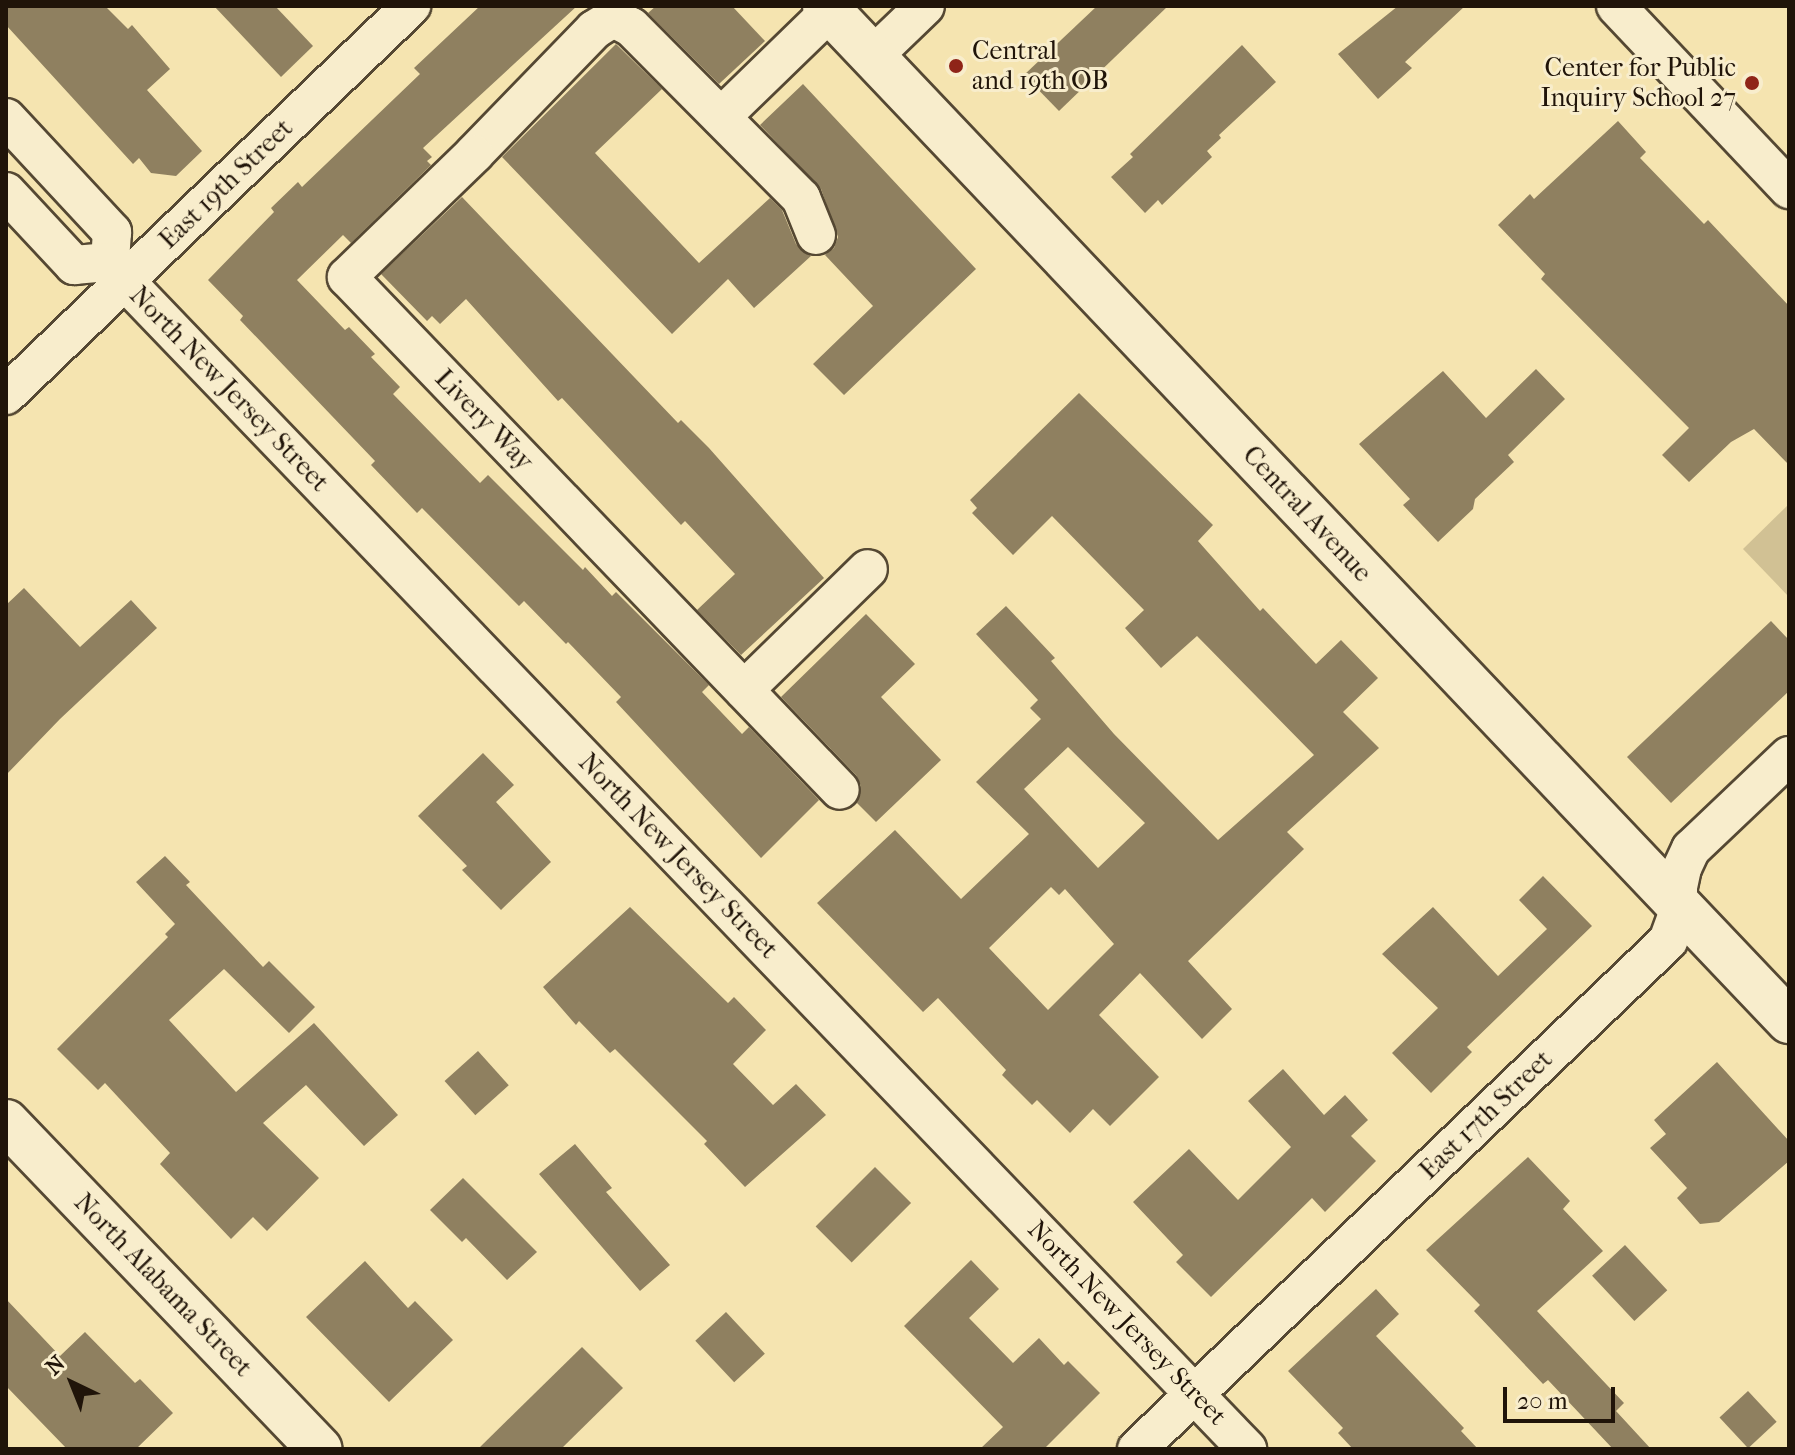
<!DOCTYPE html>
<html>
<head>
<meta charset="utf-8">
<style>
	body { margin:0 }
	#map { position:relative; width:1795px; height:1455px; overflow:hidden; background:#f5e4b0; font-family:"IM FELL French Canon",serif }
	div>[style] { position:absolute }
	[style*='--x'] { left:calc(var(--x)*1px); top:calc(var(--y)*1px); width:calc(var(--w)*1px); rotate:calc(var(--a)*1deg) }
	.green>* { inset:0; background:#d1c194 }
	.building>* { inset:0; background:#8f8060; transform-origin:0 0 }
	.roads { filter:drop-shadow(2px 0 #554833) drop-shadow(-2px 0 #554833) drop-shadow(0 2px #554833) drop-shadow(0 -2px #554833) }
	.street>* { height:38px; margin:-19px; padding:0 19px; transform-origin:19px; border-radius:19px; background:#f8edcc }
	.secondary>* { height:44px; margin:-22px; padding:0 22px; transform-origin:22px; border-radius:22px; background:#f8edcc }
	.dots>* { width:22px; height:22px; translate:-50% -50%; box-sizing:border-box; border:4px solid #f8edcc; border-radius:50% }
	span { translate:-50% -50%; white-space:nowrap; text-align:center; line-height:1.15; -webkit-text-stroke:6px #f8edcc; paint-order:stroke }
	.poi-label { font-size:26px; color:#201409 }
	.left { translate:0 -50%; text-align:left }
	.right { translate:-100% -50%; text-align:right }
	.street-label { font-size:26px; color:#201409 }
	.frame { position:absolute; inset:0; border:8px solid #201409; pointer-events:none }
	.north { position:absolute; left:32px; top:1343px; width:80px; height:80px; -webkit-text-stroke:6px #f8edcc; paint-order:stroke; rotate:317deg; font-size:22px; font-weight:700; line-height:32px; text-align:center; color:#201409 }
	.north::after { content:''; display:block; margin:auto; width:28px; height:36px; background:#201409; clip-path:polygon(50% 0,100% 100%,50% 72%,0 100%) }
	.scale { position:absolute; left:1503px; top:1387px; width:112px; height:36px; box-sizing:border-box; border:4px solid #201409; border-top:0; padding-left:10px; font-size:24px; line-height:28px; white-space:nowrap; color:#201409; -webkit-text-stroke:6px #f8edcc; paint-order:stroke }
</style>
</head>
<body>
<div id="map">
	<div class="green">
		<div style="clip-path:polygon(1789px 504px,1789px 597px,1743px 549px)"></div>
	</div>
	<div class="building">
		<div style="clip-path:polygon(6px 6px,105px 6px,128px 29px,132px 25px,170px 69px,147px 90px,202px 151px,176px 176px,151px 173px,139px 158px,133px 164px,6px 25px)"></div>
		<div style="clip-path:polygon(214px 6px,275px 6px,313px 46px,281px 77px)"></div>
		<div style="clip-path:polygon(480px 6px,577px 6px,423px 148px,432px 157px,427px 161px,431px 165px,351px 243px,343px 235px,297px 280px,345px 330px,349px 327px,375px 354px,371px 357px,400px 387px,393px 394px,480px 483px,488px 475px,583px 570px,585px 567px,612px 596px,616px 592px,709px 685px,702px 692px,742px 734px,749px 727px,819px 800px,761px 858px,616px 702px,621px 697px,568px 642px,566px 644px,524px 601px,519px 606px,422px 508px,417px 513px,371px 465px,375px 461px,240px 320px,243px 316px,208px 280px,274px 212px,271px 208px,298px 182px,302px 187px,420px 74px,414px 68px)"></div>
		<div style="clip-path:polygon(656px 6px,732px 6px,765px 41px,719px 84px,648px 13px)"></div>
		<div style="clip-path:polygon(1097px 6px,1168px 6px,1059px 111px,1024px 75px)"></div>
		<div style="clip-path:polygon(1398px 6px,1465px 6px,1405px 62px,1412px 68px,1378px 99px,1338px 54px)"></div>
		<div style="clip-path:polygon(616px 44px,662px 89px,595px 153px,699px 263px,770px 198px,782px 210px,796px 244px,811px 256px,754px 308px,728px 279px,672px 334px,502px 157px)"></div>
		<div style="clip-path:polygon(1242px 45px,1276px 82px,1219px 135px,1221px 138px,1207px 151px,1212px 157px,1162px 205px,1158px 200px,1145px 213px,1111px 177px,1133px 157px,1130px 154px)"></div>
		<div style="clip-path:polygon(803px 84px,976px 269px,844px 395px,813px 364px,873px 306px,825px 255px,834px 248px,838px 237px,821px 189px,760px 125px)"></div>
		<div style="clip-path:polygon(1618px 121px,1646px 152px,1640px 158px,1704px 224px,1708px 220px,1789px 306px,1789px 465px,1754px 429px,1731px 442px,1689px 482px,1662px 455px,1689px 428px,1541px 279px,1545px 274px,1498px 225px,1530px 194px,1534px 199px)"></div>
		<div style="clip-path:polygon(462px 197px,678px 423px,681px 420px,709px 448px,824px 578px,741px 655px,697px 610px,735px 574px,685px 521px,681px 525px,562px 398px,558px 401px,466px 299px,440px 324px,432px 316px,427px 321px,381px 274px)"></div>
		<div style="clip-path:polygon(1536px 369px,1565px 399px,1508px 455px,1514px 462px,1475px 499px,1473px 509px,1438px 542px,1403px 505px,1410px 499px,1359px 444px,1443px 371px,1486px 418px)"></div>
		<div style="clip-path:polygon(evenodd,1079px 393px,1213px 525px,1198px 541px,1260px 611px,1263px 608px,1316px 664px,1341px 640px,1378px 678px,1343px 712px,1379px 748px,1287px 832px,1304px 849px,1188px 961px,1232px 1009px,1202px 1039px,1140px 973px,1099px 1015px,1159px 1077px,1110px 1126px,1093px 1109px,1070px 1133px,1037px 1100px,1032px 1105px,1002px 1075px,1006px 1070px,938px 998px,923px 1012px,817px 903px,895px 830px,961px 899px,1029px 834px,976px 782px,1041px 719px,1030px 708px,1038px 700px,976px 634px,1006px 606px,1055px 658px,1051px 661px,1114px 734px,1218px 840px,1314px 755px,1197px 636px,1161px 668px,1125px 628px,1144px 610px,1052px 516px,1013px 555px,972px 513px,977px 508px,970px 500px,1079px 393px,1068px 747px,1145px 823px,1098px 868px,1024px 789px,1068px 747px,1079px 393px,1051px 887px,1059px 895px,1065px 889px,1114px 944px,1048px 1010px,989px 948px,1051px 887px)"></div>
		<div style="clip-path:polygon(24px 588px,80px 647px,131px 600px,157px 628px,60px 719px,6px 775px,6px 605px)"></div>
		<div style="clip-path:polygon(866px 614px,915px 664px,881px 697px,941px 760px,876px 822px,857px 803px,861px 786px,856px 775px,781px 697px)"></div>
		<div style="clip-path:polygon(1771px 621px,1789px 640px,1789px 691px,1671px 803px,1627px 757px)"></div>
		<div style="clip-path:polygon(483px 753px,514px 785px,496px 802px,551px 862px,501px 910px,462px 870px,467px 866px,418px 816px)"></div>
		<div style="clip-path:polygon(165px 856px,190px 882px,186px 885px,263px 967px,269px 961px,315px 1007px,289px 1033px,224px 969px,169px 1020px,236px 1092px,314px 1023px,398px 1115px,364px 1146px,306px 1085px,263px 1123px,319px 1178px,267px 1231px,253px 1217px,231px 1239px,160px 1164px,170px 1153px,105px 1083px,98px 1090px,57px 1049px,168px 937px,165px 934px,175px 924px,136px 882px)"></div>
		<div style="clip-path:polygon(1543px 876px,1592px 926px,1467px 1047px,1472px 1052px,1431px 1093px,1392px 1053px,1438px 1008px,1382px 954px,1433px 907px,1498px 976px,1547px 929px,1519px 900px)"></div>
		<div style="clip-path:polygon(630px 907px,728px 1003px,734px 997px,766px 1030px,733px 1064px,773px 1105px,796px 1084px,826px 1115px,745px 1187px,704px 1144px,707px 1141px,615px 1049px,610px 1053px,579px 1021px,576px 1025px,543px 987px)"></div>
		<div style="left:478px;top:1051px;width:46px;height:45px;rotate:48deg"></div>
		<div style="clip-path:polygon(1717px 1062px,1789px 1141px,1789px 1161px,1719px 1222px,1700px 1224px,1677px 1198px,1687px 1188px,1650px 1148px,1666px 1134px,1654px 1120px)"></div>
		<div style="clip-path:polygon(1283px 1069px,1324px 1115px,1345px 1095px,1368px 1120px,1351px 1136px,1376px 1161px,1325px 1212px,1312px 1198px,1211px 1297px,1176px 1262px,1183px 1255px,1133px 1202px,1189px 1149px,1238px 1200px,1291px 1147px,1248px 1101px)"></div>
		<div style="clip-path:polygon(575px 1144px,612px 1188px,606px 1192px,670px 1265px,640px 1291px,539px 1174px)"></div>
		<div style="clip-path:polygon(1528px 1157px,1570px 1201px,1563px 1209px,1603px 1251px,1537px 1311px,1624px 1403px,1616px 1411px,1651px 1449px,1613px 1449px,1548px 1380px,1543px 1384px,1474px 1311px,1480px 1305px,1426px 1250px)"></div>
		<div style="left:875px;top:1167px;width:51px;height:84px;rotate:45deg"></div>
		<div style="clip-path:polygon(463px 1178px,537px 1252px,507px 1280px,466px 1238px,462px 1242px,430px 1210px)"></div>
		<div style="left:1625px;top:1245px;width:62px;height:45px;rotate:47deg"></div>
		<div style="clip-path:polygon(971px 1260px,999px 1289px,969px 1318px,1013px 1363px,1039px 1338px,1064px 1365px,1068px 1361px,1100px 1393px,1044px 1449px,980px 1449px,1003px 1427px,904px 1326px)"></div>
		<div style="clip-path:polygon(365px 1261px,408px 1308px,415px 1301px,453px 1340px,389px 1402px,306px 1317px)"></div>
		<div style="clip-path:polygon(1376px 1289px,1399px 1314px,1376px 1336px,1464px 1428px,1461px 1431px,1478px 1449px,1353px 1449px,1338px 1433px,1343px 1428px,1288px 1371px)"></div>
		<div style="clip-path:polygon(6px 1299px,60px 1356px,85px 1332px,135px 1383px,140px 1379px,173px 1413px,136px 1449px,67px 1449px,6px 1386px)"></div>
		<div style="left:726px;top:1312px;width:57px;height:42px;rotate:47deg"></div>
		<div style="clip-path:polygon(582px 1347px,623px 1388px,561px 1449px,478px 1449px)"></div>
		<div style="left:1748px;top:1391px;width:42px;height:39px;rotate:47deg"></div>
	</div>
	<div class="roads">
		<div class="street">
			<div style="--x:1616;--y:6;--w:252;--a:46.6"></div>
			<div style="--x:873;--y:56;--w:72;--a:-43.9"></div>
			<div style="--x:721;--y:117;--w:152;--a:-44.2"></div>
			<div style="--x:6;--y:118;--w:156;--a:47.1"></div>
			<div style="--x:112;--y:232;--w:30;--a:94"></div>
			<div style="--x:110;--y:262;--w:24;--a:52"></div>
			<div style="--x:125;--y:281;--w:1620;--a:46.15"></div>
			<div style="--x:6;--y:192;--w:100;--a:47"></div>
			<div style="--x:74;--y:265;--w:36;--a:-5"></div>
			<div style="--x:816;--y:235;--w:40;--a:-112"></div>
			<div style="--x:801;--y:198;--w:241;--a:-134.8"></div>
			<div style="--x:631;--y:27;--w:20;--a:-153"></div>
			<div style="--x:613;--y:18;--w:22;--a:148"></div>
			<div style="--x:594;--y:30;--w:173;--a:134.1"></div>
			<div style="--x:474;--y:154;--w:177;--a:135.9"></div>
			<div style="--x:347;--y:277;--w:711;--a:46.14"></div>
			<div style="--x:6;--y:395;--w:562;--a:-43.85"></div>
			<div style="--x:744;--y:690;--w:173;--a:-44.3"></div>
			<div style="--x:1137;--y:1449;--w:735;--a:-43.73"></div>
			<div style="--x:1668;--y:941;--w:30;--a:-70"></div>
			<div style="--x:1678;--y:913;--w:26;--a:-90"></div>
			<div style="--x:1678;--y:887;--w:19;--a:-78"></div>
			<div style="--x:1682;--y:868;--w:21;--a:-65"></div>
			<div style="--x:1691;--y:849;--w:135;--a:-43.5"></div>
		</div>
		<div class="secondary">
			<div style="--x:825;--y:6;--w:1400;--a:46.48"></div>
			<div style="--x:6;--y:1122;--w:453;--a:46.2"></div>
		</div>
	</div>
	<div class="dots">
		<div style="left:956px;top:66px;background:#8f2418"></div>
		<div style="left:1752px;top:83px;background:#8f2418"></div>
	</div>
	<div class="poi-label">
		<span class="left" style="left:972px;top:66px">Central<br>and 19th OB</span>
		<span class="right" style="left:1736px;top:83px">Center for Public<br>Inquiry School 27</span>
	</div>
	<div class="street-label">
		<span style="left:226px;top:184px;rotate:-44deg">East 19th Street</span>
		<span style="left:229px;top:389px;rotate:46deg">North New Jersey Street</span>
		<span style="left:484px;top:420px;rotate:46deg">Livery Way</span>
		<span style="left:1307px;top:514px;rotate:47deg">Central Avenue</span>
		<span style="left:678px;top:856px;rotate:46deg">North New Jersey Street</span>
		<span style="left:1486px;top:1115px;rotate:-44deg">East 17th Street</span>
		<span style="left:163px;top:1285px;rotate:46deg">North Alabama Street</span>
		<span style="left:1127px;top:1323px;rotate:46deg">North New Jersey Street</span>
	</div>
	<div class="frame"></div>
	<div class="north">N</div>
	<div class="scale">20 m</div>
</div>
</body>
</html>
